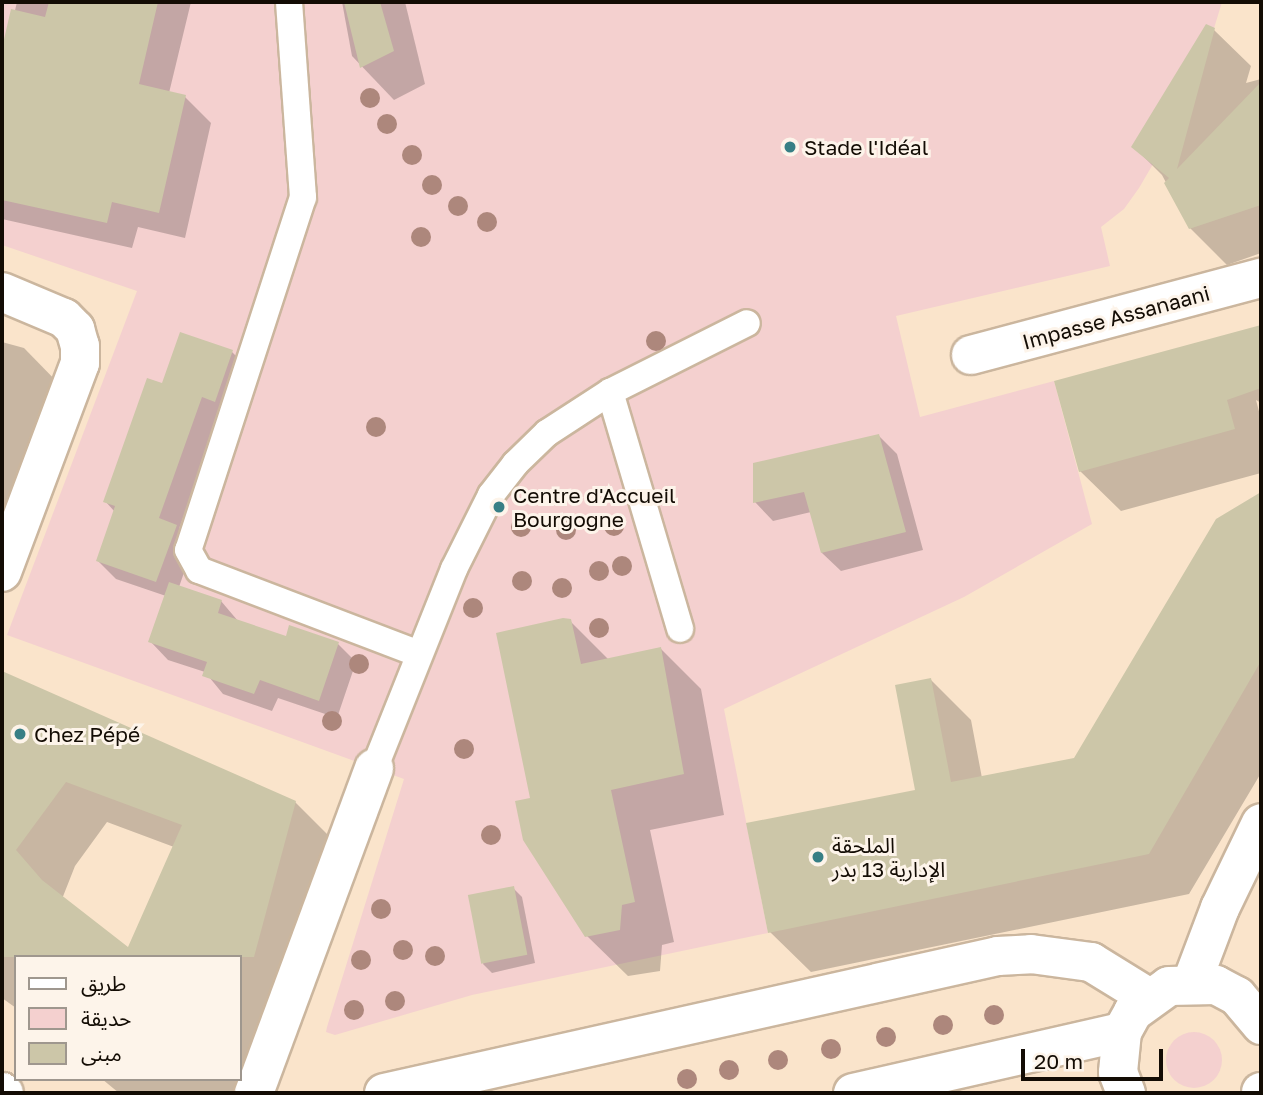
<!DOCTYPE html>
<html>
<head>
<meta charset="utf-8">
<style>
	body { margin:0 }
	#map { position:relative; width:1263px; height:1095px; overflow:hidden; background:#fae4cb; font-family:"Golos Text","Noto Sans Arabic",sans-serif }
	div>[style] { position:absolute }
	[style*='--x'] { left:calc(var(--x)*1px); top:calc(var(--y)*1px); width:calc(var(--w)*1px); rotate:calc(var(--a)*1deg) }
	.green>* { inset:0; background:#f4d0cf }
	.round { border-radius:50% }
	.shadow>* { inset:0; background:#0003 }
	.building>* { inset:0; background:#ccc6a8; transform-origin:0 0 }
	.roads { filter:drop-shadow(2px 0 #cbb69e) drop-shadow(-2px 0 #cbb69e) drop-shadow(0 2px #cbb69e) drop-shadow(0 -2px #cbb69e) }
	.service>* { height:26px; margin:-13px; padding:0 13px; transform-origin:13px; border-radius:13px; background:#fff }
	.minor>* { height:38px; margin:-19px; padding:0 19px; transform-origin:19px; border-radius:19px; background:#fff }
	.secondary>* { height:38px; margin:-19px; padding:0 19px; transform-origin:19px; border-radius:19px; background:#fff }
	.trees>* { width:20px; height:20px; margin:-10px; border-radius:50%; background:#ad877c }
	.dots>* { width:19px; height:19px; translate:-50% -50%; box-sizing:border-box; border:4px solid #fdf4ea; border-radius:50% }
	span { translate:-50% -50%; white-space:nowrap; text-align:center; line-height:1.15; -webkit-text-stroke:6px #fdf4ea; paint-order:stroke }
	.poi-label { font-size:21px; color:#130c04 }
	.left { translate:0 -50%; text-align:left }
	.street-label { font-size:21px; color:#130c04 }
	.frame { position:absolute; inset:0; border:4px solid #130c04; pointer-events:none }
	.legend { position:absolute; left:14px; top:955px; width:228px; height:126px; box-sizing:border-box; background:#fdf4ea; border:2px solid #9f978e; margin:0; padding:9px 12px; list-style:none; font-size:21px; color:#130c04 }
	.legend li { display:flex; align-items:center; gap:14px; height:35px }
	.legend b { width:35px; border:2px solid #9f978e }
	.scale { position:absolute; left:1021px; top:1049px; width:142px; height:32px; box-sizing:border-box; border:4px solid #130c04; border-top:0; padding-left:9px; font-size:21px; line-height:24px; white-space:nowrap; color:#130c04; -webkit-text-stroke:5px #fdf4ea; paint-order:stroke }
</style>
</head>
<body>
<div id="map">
	<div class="green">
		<div style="clip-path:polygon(2px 2px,1222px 2px,1194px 94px,1139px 188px,1124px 209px,1101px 227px,1110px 266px,896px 316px,920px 417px,1054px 381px,1092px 524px,964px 597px,724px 709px,768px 933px,472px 995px,335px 1035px,326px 1032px,327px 1027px,404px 779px,7px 635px,137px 291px,2px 245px)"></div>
		<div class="round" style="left:1166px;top:1032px;width:56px;height:56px"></div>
	</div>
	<div class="shadow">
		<div style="clip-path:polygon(17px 2px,191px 2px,169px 93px,185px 97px,211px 123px,185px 238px,138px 227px,132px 248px,2px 219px,2px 65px)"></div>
		<div style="clip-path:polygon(342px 2px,405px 2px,425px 84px,394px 100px,352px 56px)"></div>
		<div style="clip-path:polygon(1214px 30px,1251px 66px,1246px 83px,1261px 79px,1261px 253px,1227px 265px,1190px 228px,1162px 175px,1133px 146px)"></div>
		<div style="clip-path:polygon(1261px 327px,1261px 403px,1256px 400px,1261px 419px,1261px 473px,1121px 511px,1080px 471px,1057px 382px)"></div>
		<div style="clip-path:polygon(2px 342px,24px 348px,64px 389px,2px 577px)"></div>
		<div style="clip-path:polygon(232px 352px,250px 370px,220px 415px,179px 529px,194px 544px,179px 587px,221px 601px,238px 621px,287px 638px,338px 644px,356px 662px,337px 718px,278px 698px,272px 711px,223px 694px,205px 672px,168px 660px,150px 641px,166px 596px,116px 579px,98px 561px,115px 512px,105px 501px,163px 385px)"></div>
		<div style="clip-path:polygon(879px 436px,897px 454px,923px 550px,841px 571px,822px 553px,811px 512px,773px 521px,755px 502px)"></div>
		<div style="clip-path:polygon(1253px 499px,1261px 507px,1261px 773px,1189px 894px,811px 972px,770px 932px,917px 792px,930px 679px,971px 720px,982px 778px,1075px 760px)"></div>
		<div style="clip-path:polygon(570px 621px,609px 660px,661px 649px,701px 689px,724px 815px,650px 830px,674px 942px,662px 945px,660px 971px,628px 976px,587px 936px,532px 799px)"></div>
		<div style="clip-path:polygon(evenodd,8px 676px,295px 802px,336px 843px,268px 1093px,119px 1093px,102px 1079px,240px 1079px,240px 957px,16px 957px,16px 1008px,2px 998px,2px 685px,8px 676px,107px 822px,174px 847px,128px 950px,62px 899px,75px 866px,107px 822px)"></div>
		<div style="clip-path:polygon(513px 888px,522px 897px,535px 963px,492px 973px,483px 964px)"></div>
	</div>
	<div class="building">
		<div style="clip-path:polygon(49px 2px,158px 2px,139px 84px,186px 95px,159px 213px,112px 202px,107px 223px,2px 200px,2px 48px,11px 9px,45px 17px)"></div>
		<div style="clip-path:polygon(344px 2px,380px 2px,394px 51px,360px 68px)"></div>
		<div style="clip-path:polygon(1206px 24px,1215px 28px,1177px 169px,1261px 82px,1261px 205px,1189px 229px,1164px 183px,1169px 178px,1131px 147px)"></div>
		<div style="clip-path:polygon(1261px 325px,1261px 388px,1227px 400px,1235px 429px,1079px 472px,1054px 381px)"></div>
		<div style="clip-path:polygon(180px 332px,233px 350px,215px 402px,202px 397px,159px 518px,177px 525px,156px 582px,96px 561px,115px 506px,103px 502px,147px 378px,162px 383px)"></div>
		<div style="clip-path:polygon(879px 434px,906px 532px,821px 553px,804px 492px,753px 503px,753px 463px)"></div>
		<div style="clip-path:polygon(1261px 492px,1261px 661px,1149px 854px,768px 933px,746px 823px,915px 790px,895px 685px,931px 678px,951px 782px,1074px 758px,1216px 519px)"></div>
		<div style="clip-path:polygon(169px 582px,222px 600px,218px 613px,286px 636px,289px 625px,339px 642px,319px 701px,260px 680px,254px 694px,202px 676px,207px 662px,148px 642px)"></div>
		<div style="clip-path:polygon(563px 618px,571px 619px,581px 664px,661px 647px,684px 774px,611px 790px,635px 902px,622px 905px,620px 930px,585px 937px,523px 840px,515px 801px,530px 798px,496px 633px)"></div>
		<div style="clip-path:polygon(evenodd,2px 671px,296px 801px,254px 957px,2px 957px,2px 671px,66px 782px,182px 825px,128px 947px,42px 880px,16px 850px,66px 782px)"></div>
		<div style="left:514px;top:886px;width:70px;height:47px;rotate:79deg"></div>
	</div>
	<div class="roads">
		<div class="service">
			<div style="--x:289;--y:2;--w:196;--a:85.9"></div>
			<div style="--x:303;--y:197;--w:371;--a:108"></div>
			<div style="--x:188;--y:550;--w:23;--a:61"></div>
			<div style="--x:199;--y:570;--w:235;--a:20.9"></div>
			<div style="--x:610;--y:392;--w:247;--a:73.5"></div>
			<div style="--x:374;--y:769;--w:215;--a:-68.2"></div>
			<div style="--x:454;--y:569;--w:83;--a:-63.4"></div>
			<div style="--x:491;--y:495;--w:39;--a:-52"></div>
			<div style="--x:515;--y:464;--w:45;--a:-44.1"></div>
			<div style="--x:547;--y:433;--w:75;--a:-33.1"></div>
			<div style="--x:610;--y:392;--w:153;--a:-26.7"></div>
		</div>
		<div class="minor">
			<div style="--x:2;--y:292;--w:67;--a:22.8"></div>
			<div style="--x:64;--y:318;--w:16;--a:45"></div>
			<div style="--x:75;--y:329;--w:18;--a:74"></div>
			<div style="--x:80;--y:346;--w:17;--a:90"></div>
			<div style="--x:80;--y:363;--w:223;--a:110.5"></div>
			<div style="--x:971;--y:355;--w:300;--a:-14.9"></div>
			<div style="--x:1192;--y:982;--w:79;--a:-69.3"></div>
			<div style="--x:1220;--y:908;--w:94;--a:-64.2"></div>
			<div style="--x:2;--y:1092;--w:2;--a:27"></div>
			<div style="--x:254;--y:1093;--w:346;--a:-69.7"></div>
			<div style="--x:384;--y:1093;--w:629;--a:-12.58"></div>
			<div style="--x:998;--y:956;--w:33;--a:-3"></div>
			<div style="--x:1031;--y:954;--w:61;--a:7.6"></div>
			<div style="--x:1091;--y:962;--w:67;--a:31.6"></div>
		</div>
		<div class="secondary">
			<div style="--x:853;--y:1093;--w:276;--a:-12.8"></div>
			<div style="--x:1126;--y:1093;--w:22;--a:-111"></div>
			<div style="--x:1118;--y:1072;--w:40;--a:-84.3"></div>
			<div style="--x:1122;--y:1032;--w:23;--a:-61"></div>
			<div style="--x:1133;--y:1012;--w:44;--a:-35.8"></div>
			<div style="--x:1169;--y:986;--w:47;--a:-1.2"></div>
			<div style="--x:1216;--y:985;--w:24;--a:28"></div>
			<div style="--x:1237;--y:996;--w:38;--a:50"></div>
			<div style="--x:1261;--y:1093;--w:1;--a:-90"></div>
		</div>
	</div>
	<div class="trees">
		<div style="left:370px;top:98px"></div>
		<div style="left:387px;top:124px"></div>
		<div style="left:412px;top:155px"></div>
		<div style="left:432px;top:185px"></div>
		<div style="left:458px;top:206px"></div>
		<div style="left:487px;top:222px"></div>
		<div style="left:421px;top:237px"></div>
		<div style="left:656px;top:341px"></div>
		<div style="left:376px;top:427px"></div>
		<div style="left:614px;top:526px"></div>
		<div style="left:521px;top:527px"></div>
		<div style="left:566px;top:530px"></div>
		<div style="left:622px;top:566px"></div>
		<div style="left:599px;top:571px"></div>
		<div style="left:522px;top:581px"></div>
		<div style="left:562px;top:588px"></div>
		<div style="left:473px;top:608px"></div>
		<div style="left:599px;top:628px"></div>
		<div style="left:359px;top:664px"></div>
		<div style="left:332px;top:721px"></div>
		<div style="left:464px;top:749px"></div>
		<div style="left:491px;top:835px"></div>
		<div style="left:381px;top:909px"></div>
		<div style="left:403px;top:950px"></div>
		<div style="left:435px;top:956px"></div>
		<div style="left:361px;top:960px"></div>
		<div style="left:395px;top:1001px"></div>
		<div style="left:354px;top:1010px"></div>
		<div style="left:994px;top:1015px"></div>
		<div style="left:943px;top:1025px"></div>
		<div style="left:886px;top:1037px"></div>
		<div style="left:831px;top:1049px"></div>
		<div style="left:778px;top:1060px"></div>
		<div style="left:729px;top:1070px"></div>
		<div style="left:687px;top:1079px"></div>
	</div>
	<div class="dots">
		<div style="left:790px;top:147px;background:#377f85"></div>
		<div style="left:499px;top:507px;background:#377f85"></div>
		<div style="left:20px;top:734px;background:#377f85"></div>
		<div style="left:818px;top:857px;background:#377f85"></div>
	</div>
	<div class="poi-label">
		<span class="left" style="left:804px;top:147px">Stade l'Idéal</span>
		<span class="left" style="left:513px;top:507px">Centre d'Accueil<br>Bourgogne</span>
		<span class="left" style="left:34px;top:734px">Chez Pépé</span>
		<span class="left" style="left:832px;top:857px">الملحقة<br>الإدارية 13 بدر</span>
	</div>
	<div class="street-label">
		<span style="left:1116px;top:317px;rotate:-15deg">Impasse Assanaani</span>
	</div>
	<div class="frame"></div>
	<ul class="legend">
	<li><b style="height:9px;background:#fff"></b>طريق</li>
	<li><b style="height:19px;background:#f4d0cf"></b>حديقة</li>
	<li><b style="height:19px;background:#ccc6a8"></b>مبنى</li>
	</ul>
	<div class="scale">20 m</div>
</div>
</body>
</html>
